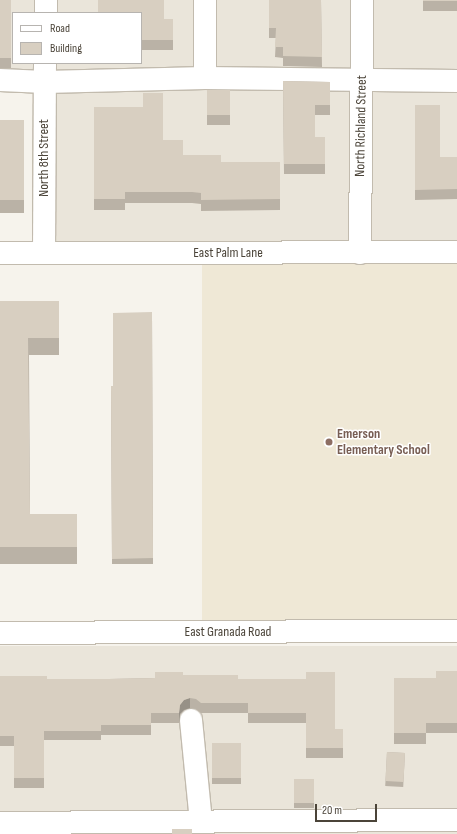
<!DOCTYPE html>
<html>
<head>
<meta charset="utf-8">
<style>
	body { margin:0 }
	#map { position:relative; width:457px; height:834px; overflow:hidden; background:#f6f3ec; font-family:"Sofia Sans Condensed",sans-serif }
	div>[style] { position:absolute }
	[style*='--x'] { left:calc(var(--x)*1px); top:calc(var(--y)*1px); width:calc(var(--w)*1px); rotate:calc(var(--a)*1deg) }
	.residential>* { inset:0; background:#eae5da; transform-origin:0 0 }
	.education>* { inset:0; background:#efe8d6; transform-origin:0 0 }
	.roads { filter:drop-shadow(1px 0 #c2bbae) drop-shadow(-1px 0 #c2bbae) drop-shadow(0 1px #c2bbae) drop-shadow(0 -1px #c2bbae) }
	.minor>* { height:22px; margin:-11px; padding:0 11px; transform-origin:11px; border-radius:11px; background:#fff }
	.wall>* { inset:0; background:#bab2a6; transform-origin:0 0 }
	.shaded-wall>* { inset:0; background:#979187 }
	.building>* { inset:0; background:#d8cfc1; transform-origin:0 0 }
	.dots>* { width:11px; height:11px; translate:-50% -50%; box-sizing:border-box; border:2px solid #fff; border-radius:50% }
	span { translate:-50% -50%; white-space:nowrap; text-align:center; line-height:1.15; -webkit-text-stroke:3px #fff; paint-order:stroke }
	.street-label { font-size:14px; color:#4b4439 }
	.education-label { font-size:14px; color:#785e54; font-weight:700 }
	.left { translate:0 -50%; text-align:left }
	.legend { position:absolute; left:12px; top:12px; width:130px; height:52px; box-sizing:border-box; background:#fff; border:1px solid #b7b4b0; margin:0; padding:5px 7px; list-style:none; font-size:12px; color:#4b4439 }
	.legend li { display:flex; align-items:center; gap:8px; height:20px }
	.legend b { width:20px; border:1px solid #b7b4b0 }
	.scale { position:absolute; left:315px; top:804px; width:62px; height:18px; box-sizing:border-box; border:2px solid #4b4439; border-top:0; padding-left:5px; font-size:12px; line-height:14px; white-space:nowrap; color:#4b4439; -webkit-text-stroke:3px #fff; paint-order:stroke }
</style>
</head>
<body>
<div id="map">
	<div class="residential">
		<div style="clip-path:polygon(evenodd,0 0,457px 0,457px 252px,44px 253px,45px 82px,0 80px,0 0,13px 13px,141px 13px,141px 63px,13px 63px,13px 13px)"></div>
		<div style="left:457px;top:646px;width:188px;height:457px;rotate:90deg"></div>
	</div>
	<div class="education">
		<div style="left:457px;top:252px;width:379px;height:255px;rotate:90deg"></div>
	</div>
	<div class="roads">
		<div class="minor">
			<div style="--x:46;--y:13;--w:13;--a:-90"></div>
			<div style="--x:205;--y:78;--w:78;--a:-90"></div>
			<div style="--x:0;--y:80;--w:45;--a:2.5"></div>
			<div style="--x:45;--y:82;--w:160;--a:-1.4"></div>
			<div style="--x:205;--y:78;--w:252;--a:0.7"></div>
			<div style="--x:0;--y:253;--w:457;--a:-0.1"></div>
			<div style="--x:44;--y:253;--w:190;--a:-89.7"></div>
			<div style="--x:360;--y:253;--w:253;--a:-89.5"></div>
			<div style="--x:0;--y:633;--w:457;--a:-0.3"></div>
			<div style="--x:191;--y:720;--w:102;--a:84.4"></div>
			<div style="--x:0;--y:823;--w:457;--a:-0.4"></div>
		</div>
	</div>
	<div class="wall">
		<div style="left:0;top:0;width:11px;height:68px"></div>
		<div style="clip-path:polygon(269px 0,321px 0,322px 67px,283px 66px,283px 58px,275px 57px,276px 38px,269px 38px)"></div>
		<div style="left:423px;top:0;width:34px;height:11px"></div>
		<div style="clip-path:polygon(141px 13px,164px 19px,173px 19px,173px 50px,142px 50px,142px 63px,96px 63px,141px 63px)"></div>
		<div style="clip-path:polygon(283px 81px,330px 82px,330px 115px,315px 115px,315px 137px,325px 137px,325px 174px,284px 174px)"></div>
		<div style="left:207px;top:90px;width:23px;height:35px"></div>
		<div style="clip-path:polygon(415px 105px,440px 157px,457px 157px,457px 199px,415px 200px)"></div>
		<div style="clip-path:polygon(94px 107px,163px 140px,183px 155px,221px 162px,280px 162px,280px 210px,201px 211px,201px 204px,192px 203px,125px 203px,125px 210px,94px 210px)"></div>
		<div style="left:0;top:120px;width:24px;height:93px"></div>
		<div style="clip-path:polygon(0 301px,59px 301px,59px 355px,29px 355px,30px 514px,77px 514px,77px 564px,0 564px)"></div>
		<div style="clip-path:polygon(152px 312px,153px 564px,112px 564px,111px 386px,113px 386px)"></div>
		<div style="clip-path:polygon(457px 671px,457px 733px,426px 733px,426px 744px,394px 744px,394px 678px,436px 678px)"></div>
		<div style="clip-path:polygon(0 673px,0 676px,47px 679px,109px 679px,155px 678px,183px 675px,238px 679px,306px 679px,335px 729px,343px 729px,343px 758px,306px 758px,306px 723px,248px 723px,248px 713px,201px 713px,196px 709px,190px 708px,184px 710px,180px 714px,179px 723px,151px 723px,151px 735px,101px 735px,101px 740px,44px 740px,44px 788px,14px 788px,14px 746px,0 746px)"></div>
		<div style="left:212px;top:743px;width:29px;height:41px"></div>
		<div style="left:387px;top:752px;width:18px;height:34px;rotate:3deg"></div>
		<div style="left:294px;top:779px;width:20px;height:29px"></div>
	</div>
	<div class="shaded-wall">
		<div style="clip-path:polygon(190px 698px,190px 708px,184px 710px,180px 714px,179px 723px,179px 713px,180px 705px,184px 700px)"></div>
	</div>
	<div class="building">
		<div style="left:0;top:0;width:11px;height:58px"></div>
		<div style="clip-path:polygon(98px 0,164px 0,164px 19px,173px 19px,173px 40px,142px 40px,142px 53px,141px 53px,141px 13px,98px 13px)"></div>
		<div style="clip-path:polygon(269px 0,321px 0,322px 57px,283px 56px,283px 47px,275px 47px,276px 28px,269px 28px)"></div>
		<div style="left:423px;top:0;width:34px;height:1px"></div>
		<div style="clip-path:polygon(283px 81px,330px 82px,330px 105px,315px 105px,315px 137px,325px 137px,325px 164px,284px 164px)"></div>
		<div style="left:207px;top:90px;width:23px;height:25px"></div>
		<div style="clip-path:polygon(143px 93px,163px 93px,163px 140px,183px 140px,183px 155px,221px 155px,221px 162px,280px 162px,280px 199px,201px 200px,201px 193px,192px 192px,125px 192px,125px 199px,94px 199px,94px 107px,143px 107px)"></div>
		<div style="clip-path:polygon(415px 105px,440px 105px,440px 157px,457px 157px,457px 189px,415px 190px)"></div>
		<div style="left:0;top:120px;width:24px;height:80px"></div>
		<div style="clip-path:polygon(0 301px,59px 301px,59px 338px,28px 338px,30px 514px,77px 514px,77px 547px,0 547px)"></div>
		<div style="clip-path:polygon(152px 312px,153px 558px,112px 559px,111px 386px,113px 386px,113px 313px)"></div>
		<div style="clip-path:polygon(436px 671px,457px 671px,457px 723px,426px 723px,426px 733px,394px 733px,394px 678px,436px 678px)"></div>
		<div style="clip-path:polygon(155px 672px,183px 672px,183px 675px,238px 675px,238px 679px,306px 679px,306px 672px,335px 672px,335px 729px,343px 729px,343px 748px,306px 748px,306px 713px,248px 713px,248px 703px,201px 703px,196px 699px,190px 698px,184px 700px,180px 705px,179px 713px,151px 713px,151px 725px,101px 725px,101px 731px,44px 731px,44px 778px,14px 778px,14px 736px,0 736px,0 673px,0 676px,47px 676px,47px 679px,109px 679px,155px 678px)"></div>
		<div style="left:212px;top:743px;width:29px;height:35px"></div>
		<div style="left:387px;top:752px;width:18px;height:29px;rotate:3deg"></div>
		<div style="left:294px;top:779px;width:20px;height:24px"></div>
		<div style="left:172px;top:829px;width:20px;height:5px"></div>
	</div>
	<div class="dots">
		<div style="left:329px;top:442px;background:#8d6e63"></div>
	</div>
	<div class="street-label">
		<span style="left:361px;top:126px;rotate:-89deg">North Richland Street</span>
		<span style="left:44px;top:158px;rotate:-90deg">North 8th Street</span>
		<span style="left:228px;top:253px">East Palm Lane</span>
		<span style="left:228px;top:632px">East Granada Road</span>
	</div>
	<div class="education-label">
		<span class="left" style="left:337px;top:442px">Emerson<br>Elementary School</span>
	</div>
	<ul class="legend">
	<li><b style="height:5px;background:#fff"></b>Road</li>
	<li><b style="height:11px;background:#d8cfc1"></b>Building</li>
	</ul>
	<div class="scale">20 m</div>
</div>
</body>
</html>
